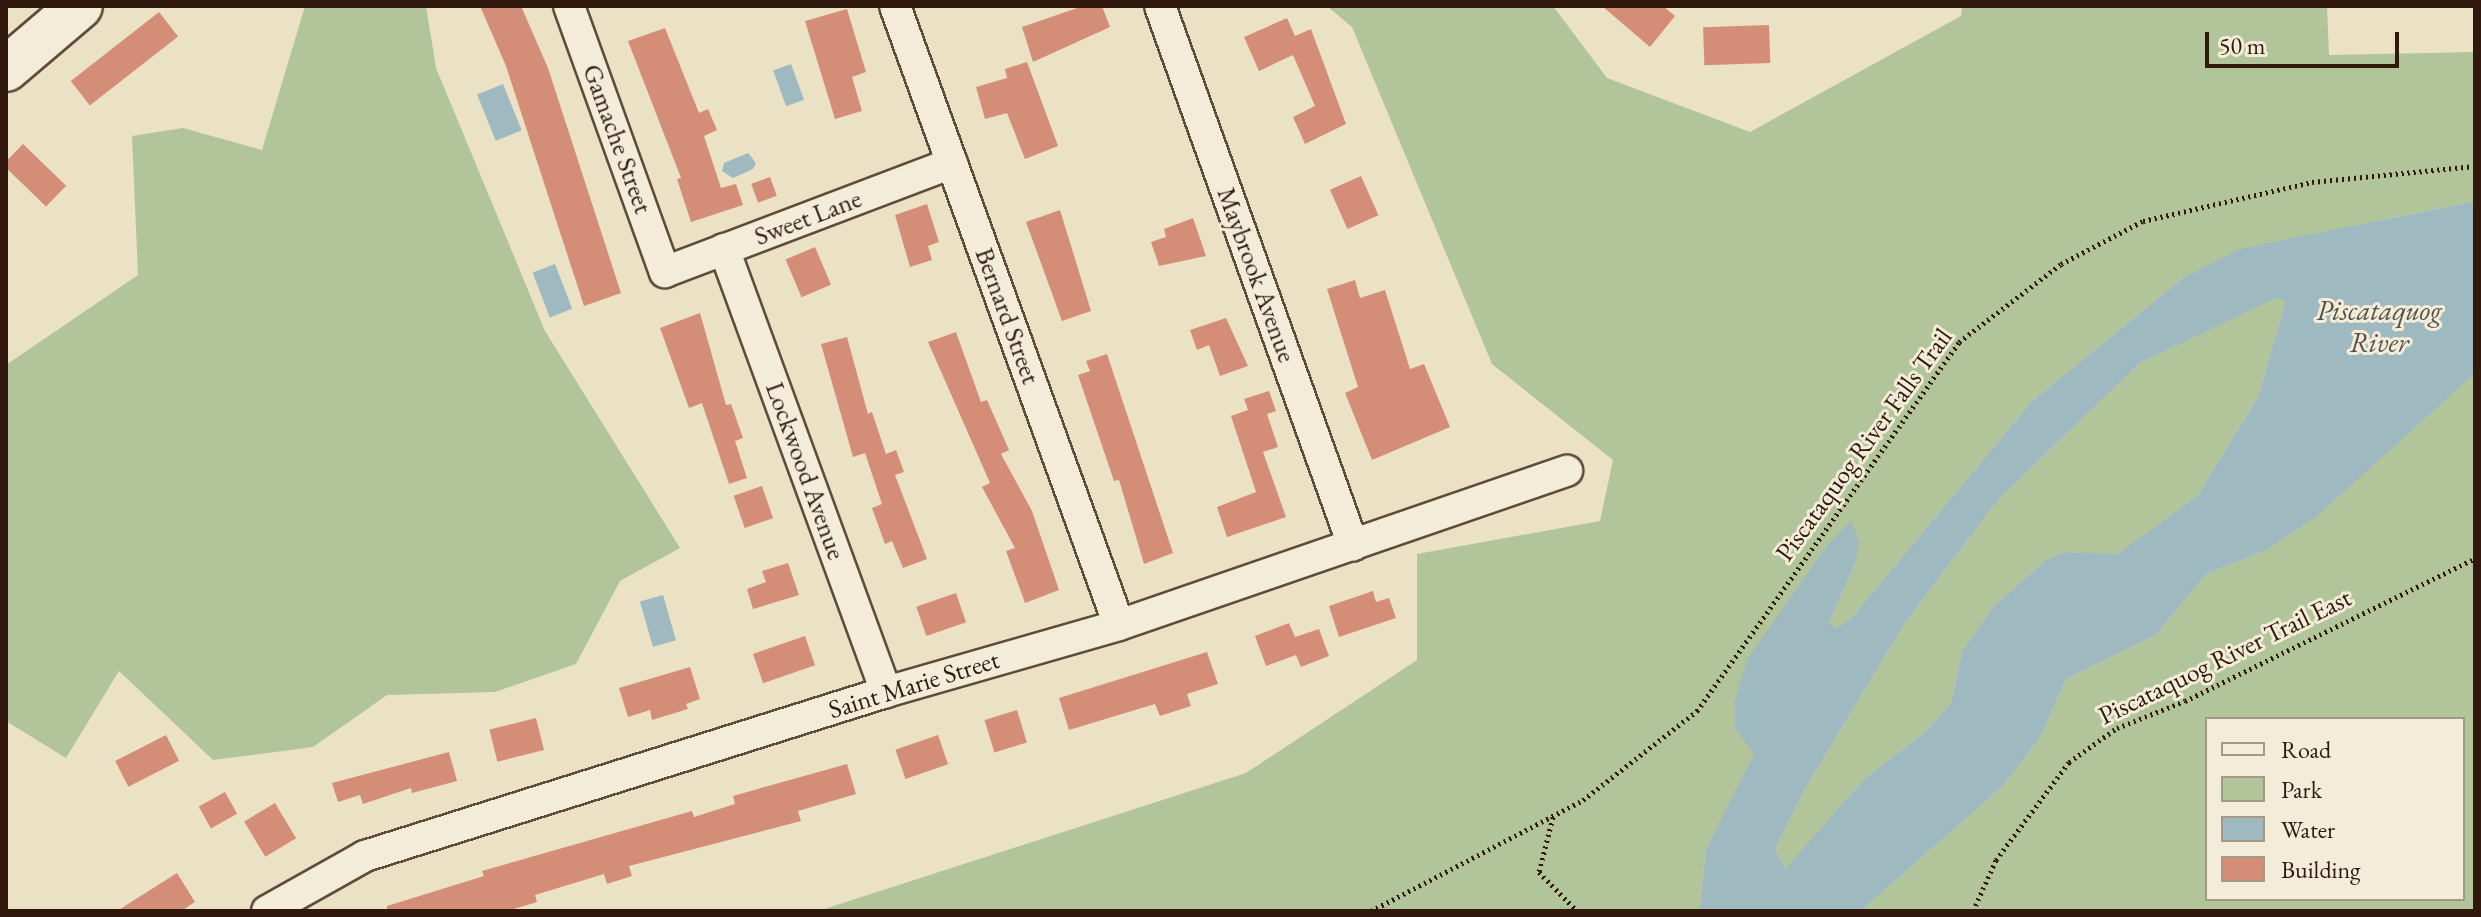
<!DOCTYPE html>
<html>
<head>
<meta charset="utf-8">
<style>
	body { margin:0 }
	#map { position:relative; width:2481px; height:917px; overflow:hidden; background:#ebe2c5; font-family:"EB Garamond",serif }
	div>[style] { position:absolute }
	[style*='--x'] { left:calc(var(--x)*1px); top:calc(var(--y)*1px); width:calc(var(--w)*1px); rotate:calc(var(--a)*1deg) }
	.green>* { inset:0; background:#b2c499 }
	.water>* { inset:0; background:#9ebac0; transform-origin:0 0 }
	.building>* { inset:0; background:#d48e77; transform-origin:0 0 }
	.path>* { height:5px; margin-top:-2.5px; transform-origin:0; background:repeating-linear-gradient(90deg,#30190c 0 2px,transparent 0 6px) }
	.roads { filter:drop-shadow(2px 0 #5f4b3a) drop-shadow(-2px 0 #5f4b3a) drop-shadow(0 2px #5f4b3a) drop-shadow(0 -2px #5f4b3a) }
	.street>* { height:30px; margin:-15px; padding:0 15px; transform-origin:15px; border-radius:15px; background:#f2ecd9 }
	.secondary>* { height:44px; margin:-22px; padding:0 22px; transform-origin:22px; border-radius:22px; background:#f2ecd9 }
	span { translate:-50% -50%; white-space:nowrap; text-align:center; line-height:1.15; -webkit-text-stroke:6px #f2ecd9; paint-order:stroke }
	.street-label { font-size:26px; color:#30190c }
	.water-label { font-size:28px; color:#56514b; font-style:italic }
	.frame { position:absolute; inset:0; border:8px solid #30190c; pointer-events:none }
	.legend { position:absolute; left:2205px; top:717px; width:260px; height:184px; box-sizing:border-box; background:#f2ecd9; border:2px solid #a49887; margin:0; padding:10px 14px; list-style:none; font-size:24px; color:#30190c }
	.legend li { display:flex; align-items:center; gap:16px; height:40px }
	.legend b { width:40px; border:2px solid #a49887 }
	.scale { position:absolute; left:2205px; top:32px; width:194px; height:36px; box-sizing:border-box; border:4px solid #30190c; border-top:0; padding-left:10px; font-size:24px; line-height:28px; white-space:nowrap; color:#30190c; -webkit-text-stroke:6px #f2ecd9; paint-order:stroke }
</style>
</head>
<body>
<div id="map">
	<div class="green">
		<div style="clip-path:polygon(305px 6px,426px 6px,436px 68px,545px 331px,680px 548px,620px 581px,576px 664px,495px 692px,387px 695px,313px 747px,213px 760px,119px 671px,66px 758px,6px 721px,6px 365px,138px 275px,132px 136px,183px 128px,262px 150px)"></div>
		<div style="clip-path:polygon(1327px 6px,1553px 6px,1607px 78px,1750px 132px,1961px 16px,1962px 6px,2327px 6px,2329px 55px,2475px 52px,2475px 201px,2377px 221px,2183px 278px,2032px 401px,1852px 617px,1837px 628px,1829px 623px,1856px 562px,1706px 849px,1699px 911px,818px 911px,1246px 773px,1417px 660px,1417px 554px,1600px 521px,1613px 460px,1492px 364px,1352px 27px)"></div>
		<div style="clip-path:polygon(2276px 297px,2285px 302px,2258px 397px,2197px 496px,2118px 555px,2064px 552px,2045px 560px,1993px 607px,1962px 651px,1951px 703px,1925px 732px,1865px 778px,1785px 870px,1775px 849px,1805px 789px,1905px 623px,1998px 500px,2140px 363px)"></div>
		<div style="clip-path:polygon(evenodd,2475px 373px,2475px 911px,1861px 911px,2004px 785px,2041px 736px,2066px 679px,2156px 635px,2205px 575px,2264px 551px,2475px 373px,2207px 719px,2463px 719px,2463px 899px,2207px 899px,2207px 719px)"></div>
	</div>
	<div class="water">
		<div style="left:791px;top:64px;width:38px;height:19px;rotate:70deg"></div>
		<div style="left:503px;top:84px;width:50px;height:28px;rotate:68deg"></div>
		<div style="clip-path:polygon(748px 153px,756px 163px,753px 169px,733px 178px,722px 171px,724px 163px)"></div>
		<div style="clip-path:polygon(evenodd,2475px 201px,2475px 373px,2316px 517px,2264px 551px,2205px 575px,2156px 635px,2066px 679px,2041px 736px,2004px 785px,1861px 911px,1699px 911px,1706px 849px,1754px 754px,1735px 728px,1735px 699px,1748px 658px,1829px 543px,1851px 521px,1859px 540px,1856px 562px,1829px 623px,1837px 628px,1852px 617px,2032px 401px,2183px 278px,2240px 249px,2475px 201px,2276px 298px,2285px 302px,2258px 397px,2197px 496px,2118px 554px,2064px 552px,2045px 560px,1993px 607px,1962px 651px,1951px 703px,1925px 732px,1865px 778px,1785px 869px,1775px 849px,1805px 789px,1905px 623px,1998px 500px,2140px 363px,2276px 298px)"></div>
		<div style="left:555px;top:264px;width:48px;height:24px;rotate:69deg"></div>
		<div style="left:663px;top:595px;width:47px;height:24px;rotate:74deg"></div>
	</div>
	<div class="building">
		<div style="clip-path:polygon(480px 6px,521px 6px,548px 68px,621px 293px,584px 306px,506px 66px)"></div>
		<div style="clip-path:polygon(1083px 6px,1102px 6px,1110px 27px,1033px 62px,1022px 27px)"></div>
		<div style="clip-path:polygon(1602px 6px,1663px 6px,1675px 16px,1650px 47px)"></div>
		<div style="clip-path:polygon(847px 9px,866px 72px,852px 77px,862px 111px,835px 119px,805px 21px)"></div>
		<div style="left:159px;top:12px;width:31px;height:112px;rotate:52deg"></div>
		<div style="clip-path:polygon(1287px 18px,1295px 36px,1311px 29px,1346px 124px,1305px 144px,1293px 117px,1315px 106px,1293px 55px,1259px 71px,1244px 37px)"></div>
		<div style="left:1769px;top:25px;width:38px;height:66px;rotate:88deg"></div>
		<div style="clip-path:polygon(665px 28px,699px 113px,708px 109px,717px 130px,704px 136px,721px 188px,736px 184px,743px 205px,691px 222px,677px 179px,681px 178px,628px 41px)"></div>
		<div style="clip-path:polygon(1027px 62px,1058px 146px,1025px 159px,1007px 113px,985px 119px,976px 87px,1007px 78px,1005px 69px)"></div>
		<div style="left:23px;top:144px;width:60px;height:29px;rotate:44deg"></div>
		<div style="left:1361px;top:176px;width:43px;height:34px;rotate:66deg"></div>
		<div style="left:770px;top:177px;width:20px;height:20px;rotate:70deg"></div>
		<div style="clip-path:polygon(927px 204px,939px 242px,928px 246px,932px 260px,910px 267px,895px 215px)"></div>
		<div style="clip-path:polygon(1060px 210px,1091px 311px,1062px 321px,1026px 222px)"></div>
		<div style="clip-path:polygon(1193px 218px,1206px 256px,1159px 266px,1151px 242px,1166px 237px,1164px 229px)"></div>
		<div style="left:815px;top:247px;width:41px;height:32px;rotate:67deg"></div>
		<div style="clip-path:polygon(1355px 280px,1360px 298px,1385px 290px,1410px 369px,1424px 364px,1450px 427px,1372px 460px,1345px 393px,1358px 387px,1327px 289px)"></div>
		<div style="clip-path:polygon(700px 313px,726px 405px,731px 404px,743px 438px,735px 441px,747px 478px,729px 484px,702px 403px,689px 408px,660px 328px)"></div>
		<div style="clip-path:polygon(1226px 318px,1248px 366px,1220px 376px,1209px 345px,1197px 350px,1190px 330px)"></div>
		<div style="clip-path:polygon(956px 332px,981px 402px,987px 400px,1009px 450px,1001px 454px,1032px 511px,1059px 590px,1025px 603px,1006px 551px,1015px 548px,982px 487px,990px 483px,928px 342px)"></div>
		<div style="clip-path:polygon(847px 337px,868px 414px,872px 412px,886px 454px,896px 450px,904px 472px,895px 475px,927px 559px,903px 568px,892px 541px,885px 544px,872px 508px,882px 504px,865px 453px,853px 457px,821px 344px)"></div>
		<div style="clip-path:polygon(1107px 354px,1173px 553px,1144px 564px,1119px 480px,1114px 481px,1078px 375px,1090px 371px,1086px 361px)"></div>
		<div style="clip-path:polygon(1269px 391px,1276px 411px,1267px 414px,1278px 447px,1263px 452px,1286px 517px,1227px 537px,1217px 507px,1256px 492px,1231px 416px,1248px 410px,1244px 399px)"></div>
		<div style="left:762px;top:486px;width:34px;height:30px;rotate:71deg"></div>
		<div style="clip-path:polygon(788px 563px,799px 595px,753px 609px,747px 589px,766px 582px,762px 571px)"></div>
		<div style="clip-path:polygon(1373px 591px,1376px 602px,1389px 598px,1396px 618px,1339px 637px,1329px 606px)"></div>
		<div style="left:956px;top:593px;width:31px;height:42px;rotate:71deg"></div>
		<div style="clip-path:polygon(1289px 623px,1295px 637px,1319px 629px,1329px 656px,1301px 667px,1296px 655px,1266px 666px,1255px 636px)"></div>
		<div style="left:805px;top:636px;width:31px;height:55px;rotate:71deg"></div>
		<div style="clip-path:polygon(1207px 652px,1218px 684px,1187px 694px,1191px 706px,1160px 716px,1155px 704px,1069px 730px,1059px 698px)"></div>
		<div style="clip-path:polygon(690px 667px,700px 699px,686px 704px,688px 709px,652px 720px,650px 710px,628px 717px,619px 688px)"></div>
		<div style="left:1017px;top:710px;width:34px;height:34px;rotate:73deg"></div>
		<div style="left:536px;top:718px;width:33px;height:48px;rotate:76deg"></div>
		<div style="left:166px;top:735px;width:29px;height:57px;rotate:63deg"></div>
		<div style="left:938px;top:735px;width:31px;height:45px;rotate:71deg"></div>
		<div style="clip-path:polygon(449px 752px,457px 781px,412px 793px,411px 788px,363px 804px,360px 795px,338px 802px,332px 783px)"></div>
		<div style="clip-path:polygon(847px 764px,856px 794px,798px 811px,801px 821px,629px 866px,632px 876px,607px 884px,604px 874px,535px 895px,537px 902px,507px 911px,387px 911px,387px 906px,484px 876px,482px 871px,692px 811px,694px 817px,735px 804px,733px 796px)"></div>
		<div style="left:225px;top:792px;width:25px;height:30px;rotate:61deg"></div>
		<div style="left:275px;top:803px;width:41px;height:36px;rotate:59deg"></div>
		<div style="clip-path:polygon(177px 873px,195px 902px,181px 911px,117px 911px)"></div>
	</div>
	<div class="path">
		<div style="--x:1553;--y:817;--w:57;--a:104.3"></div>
		<div style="--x:1539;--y:872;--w:54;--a:45.7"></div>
		<div style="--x:1371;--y:911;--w:239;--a:-27.6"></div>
		<div style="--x:1583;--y:800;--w:145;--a:-38"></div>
		<div style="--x:1697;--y:711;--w:453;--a:-54.6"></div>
		<div style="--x:1959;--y:342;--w:128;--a:-37.4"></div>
		<div style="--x:2061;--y:264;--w:93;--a:-27.7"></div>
		<div style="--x:2143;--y:221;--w:173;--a:-13"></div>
		<div style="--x:2312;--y:182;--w:164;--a:-5.6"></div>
		<div style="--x:1973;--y:911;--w:56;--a:-65.7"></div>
		<div style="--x:1996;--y:860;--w:122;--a:-53.3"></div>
		<div style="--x:2069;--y:762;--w:59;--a:-35.3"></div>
		<div style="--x:2117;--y:728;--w:73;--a:-21.7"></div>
		<div style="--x:2185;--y:701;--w:323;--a:-26.2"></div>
	</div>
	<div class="roads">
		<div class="street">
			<div style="--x:569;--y:6;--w:283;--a:70.2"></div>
			<div style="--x:665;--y:272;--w:307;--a:-20.8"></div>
			<div style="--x:895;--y:6;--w:658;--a:70.11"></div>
			<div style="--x:1160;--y:6;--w:573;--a:70.3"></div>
			<div style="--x:724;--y:249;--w:472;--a:69.9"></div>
			<div style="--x:267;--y:911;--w:112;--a:-29.3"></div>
			<div style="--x:365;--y:856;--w:546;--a:-17.47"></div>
			<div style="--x:886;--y:692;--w:242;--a:-16"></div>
			<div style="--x:1119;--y:625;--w:474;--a:-19"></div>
		</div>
		<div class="secondary">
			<div style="--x:6;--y:69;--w:97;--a:-40.4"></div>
		</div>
	</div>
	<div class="street-label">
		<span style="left:617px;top:139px;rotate:70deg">Gamache Street</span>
		<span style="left:808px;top:218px;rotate:-21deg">Sweet Lane</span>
		<span style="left:1256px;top:275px;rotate:70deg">Maybrook Avenue</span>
		<span style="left:1007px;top:316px;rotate:70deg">Bernard Street</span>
		<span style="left:1864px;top:445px;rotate:-54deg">Piscataquog River Falls Trail</span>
		<span style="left:805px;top:471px;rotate:70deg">Lockwood Avenue</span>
		<span style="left:2225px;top:657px;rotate:-26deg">Piscataquog River Trail East</span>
		<span style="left:914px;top:685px;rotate:-17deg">Saint Marie Street</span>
	</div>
	<div class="water-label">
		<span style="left:2379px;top:326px">Piscataquog<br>River</span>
	</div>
	<div class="frame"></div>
	<ul class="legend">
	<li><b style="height:10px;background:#f2ecd9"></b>Road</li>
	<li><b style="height:22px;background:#b2c499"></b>Park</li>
	<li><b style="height:22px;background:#9ebac0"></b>Water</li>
	<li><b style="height:22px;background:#d48e77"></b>Building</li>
	</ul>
	<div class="scale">50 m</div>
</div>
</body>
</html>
